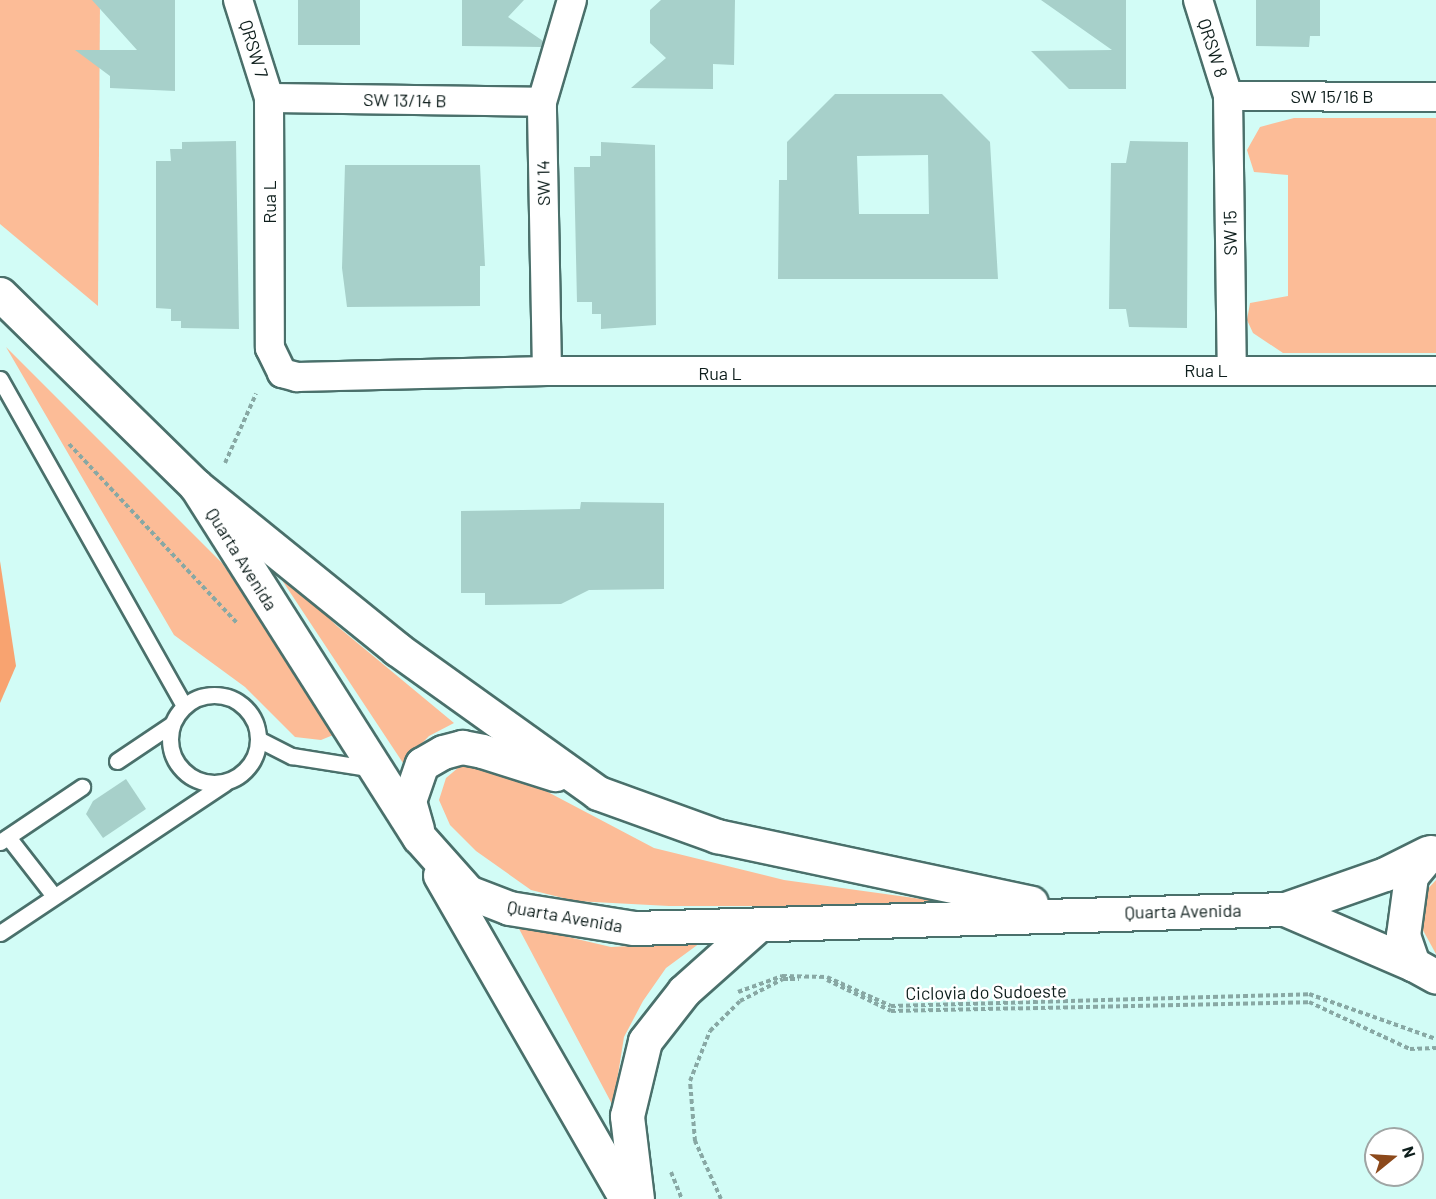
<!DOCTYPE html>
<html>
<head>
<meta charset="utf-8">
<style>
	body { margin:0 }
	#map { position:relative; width:1436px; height:1199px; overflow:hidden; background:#d2fcf6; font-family:Barlow,sans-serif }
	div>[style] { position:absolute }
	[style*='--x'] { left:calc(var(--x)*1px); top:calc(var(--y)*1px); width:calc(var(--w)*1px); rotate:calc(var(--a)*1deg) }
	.green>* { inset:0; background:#fcbc97 }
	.forest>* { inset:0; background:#f8a370 }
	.building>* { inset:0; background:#a7d0ca; transform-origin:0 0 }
	.path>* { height:4px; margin-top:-2px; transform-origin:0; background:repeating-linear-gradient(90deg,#88a8a4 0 4.5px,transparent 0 7.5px) }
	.roads { filter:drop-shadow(2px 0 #4a706b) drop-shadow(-2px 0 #4a706b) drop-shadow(0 2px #4a706b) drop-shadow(0 -2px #4a706b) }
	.lane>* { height:15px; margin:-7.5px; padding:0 7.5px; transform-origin:7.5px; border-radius:7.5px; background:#fff }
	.lane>.ring { margin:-7.5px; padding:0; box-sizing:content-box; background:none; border:15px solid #fff; border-radius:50% }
	.street>* { height:28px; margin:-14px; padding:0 14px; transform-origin:14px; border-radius:14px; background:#fff }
	.secondary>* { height:33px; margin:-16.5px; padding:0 16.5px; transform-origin:16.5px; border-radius:16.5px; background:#fff }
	span { translate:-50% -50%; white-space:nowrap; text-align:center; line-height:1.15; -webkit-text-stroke:5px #fff; paint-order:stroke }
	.street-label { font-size:18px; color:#0e1e1c }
	.north { position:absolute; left:1364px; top:1127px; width:60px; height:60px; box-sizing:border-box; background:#fff; border:2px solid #9fa5a4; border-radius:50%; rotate:72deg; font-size:16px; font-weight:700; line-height:24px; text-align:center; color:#0e1e1c }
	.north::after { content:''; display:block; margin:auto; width:21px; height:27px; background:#8c491b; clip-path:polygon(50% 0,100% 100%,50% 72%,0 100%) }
</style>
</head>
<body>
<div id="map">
	<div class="green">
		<div style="clip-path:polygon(0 0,100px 0,98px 306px,0 224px)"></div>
		<div style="clip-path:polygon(1294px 118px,1436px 118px,1436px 353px,1283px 353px,1253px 333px,1247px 320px,1250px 303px,1288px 296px,1288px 175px,1254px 172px,1247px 150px,1260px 127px)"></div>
		<div style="clip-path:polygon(6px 347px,222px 563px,338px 733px,321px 740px,295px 737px,245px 687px,174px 635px)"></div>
		<div style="clip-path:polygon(266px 556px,337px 626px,454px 723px,429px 736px,403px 763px)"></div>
		<div style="clip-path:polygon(489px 761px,654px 848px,784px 880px,972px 906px,669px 906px,575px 901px,531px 890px,476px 851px,450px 825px,439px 800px,446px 778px,465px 762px)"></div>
		<div style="clip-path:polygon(1436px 880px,1436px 954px,1419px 923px,1424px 893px)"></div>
		<div style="clip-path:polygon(517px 925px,611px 947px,700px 943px,666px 968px,643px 1001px,624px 1037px,613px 1106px)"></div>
	</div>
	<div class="forest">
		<div style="clip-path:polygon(0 561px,16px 666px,0 703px)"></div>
	</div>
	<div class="building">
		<div style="clip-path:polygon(92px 0,175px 0,175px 91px,110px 88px,110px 76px,75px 50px,137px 50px)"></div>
		<div style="left:298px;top:0;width:62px;height:45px"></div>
		<div style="clip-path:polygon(462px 0,524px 0,508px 17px,543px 41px,541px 47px,462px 46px)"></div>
		<div style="clip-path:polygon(661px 0,735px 0,734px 65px,713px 64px,713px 89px,631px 88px,666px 58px,650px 43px,650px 10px)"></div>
		<div style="clip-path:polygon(1041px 0,1126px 0,1126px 89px,1069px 89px,1031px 51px,1112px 50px)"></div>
		<div style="clip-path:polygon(1256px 0,1320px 0,1320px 36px,1310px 36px,1309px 47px,1256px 46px)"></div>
		<div style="clip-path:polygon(evenodd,835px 94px,942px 94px,990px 142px,998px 279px,778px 279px,779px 180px,787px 180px,787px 142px,835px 94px,928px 155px,929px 214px,859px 214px,857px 156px,928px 155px)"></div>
		<div style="clip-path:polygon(236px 141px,239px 329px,181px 328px,181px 321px,171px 321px,171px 309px,156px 308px,156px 161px,171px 161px,170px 149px,182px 149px,182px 142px)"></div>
		<div style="clip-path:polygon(1130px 141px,1188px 142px,1187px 328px,1129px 327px,1126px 309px,1109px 309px,1111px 163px,1126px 163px)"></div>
		<div style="clip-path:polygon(601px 142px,655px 145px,656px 325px,601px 329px,601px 314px,592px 314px,592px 302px,577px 302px,574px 167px,590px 167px,590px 156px,601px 156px)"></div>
		<div style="clip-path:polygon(345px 165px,480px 165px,485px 266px,480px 266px,480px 306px,347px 307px,342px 268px)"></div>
		<div style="clip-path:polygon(581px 502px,664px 503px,664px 589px,589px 590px,561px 604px,485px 605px,485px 593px,461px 593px,461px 511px,580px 509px)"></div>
		<div style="clip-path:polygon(126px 779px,146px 809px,103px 838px,86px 814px,93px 801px)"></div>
	</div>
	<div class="path">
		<div style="--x:69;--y:444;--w:247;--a:46.8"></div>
		<div style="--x:225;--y:463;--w:76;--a:-65.8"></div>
		<div style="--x:827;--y:980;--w:71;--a:25.8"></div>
		<div style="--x:891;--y:1011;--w:418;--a:-1.2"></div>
		<div style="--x:1309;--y:1002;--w:111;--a:25"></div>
		<div style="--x:1410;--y:1049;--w:26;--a:-2"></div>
		<div style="--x:738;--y:992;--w:47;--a:-20"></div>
		<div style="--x:782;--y:976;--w:45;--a:1.3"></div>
		<div style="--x:827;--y:977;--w:70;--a:24.4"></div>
		<div style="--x:891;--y:1006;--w:418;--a:-1.6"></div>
		<div style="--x:1309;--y:994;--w:135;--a:19.5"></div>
		<div style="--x:671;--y:1172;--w:29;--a:68"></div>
		<div style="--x:721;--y:1199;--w:64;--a:-114.1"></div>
		<div style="--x:695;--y:1141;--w:60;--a:-94.8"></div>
		<div style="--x:690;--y:1081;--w:54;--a:-68.2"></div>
		<div style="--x:710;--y:1031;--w:42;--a:-45"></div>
		<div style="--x:740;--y:1001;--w:48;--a:-27.1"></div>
		<div style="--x:783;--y:979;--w:16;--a:0"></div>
	</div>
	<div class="roads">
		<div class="lane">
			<div style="--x:0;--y:379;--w:375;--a:60.6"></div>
			<div class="ring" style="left:170px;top:695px;width:73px;height:73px"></div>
			<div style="--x:258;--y:739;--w:38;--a:27"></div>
			<div style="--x:292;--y:756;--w:82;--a:9.1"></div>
			<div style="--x:117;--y:761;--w:66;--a:-33.9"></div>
			<div style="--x:8;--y:837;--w:75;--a:52.1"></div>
			<div style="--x:0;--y:842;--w:99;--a:-33.9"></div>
			<div style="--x:0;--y:933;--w:270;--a:-33.7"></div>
		</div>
		<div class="street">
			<div style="--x:238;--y:0;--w:103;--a:72.4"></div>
			<div style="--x:269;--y:98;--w:250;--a:89.8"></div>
			<div style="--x:270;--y:348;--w:28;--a:64"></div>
			<div style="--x:282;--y:373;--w:16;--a:15"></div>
			<div style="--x:297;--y:377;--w:250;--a:-1.4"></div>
			<div style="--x:547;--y:371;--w:889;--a:0"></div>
			<div style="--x:1198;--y:0;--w:101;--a:72.6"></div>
			<div style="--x:1228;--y:96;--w:274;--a:89.2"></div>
			<div style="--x:1228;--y:96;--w:208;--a:0.3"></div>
			<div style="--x:269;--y:98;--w:273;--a:0.8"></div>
			<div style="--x:547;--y:371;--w:269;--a:-91.1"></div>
			<div style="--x:542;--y:102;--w:106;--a:-73.6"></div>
		</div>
		<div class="secondary">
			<div style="--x:0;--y:294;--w:274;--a:44.4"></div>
			<div style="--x:196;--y:486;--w:259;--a:39"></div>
			<div style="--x:397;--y:649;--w:247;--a:35.6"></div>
			<div style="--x:598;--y:793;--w:127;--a:19.9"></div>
			<div style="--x:717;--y:836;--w:321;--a:12"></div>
			<div style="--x:196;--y:486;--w:416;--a:57.6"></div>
			<div style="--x:419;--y:837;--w:74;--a:48.3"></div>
			<div style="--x:468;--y:892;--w:44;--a:21.3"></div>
			<div style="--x:509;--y:908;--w:127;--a:9.1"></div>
			<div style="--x:634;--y:928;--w:651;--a:-1.67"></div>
			<div style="--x:1285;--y:909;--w:106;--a:-19.3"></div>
			<div style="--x:1385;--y:874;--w:47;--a:-26.6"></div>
			<div style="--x:417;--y:829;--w:29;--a:-106"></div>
			<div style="--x:409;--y:801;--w:39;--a:-71"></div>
			<div style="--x:422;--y:764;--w:24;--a:-30"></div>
			<div style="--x:443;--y:752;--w:20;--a:-15"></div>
			<div style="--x:462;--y:747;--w:20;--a:11"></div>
			<div style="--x:482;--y:751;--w:77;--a:17.5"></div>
			<div style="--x:1431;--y:852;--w:31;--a:130"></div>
			<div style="--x:1411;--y:876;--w:60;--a:97.7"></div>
			<div style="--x:1403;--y:935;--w:31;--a:71"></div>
			<div style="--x:1413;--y:964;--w:26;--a:29"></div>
			<div style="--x:440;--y:875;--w:374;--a:60.1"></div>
			<div style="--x:1285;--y:909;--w:139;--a:23.3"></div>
			<div style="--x:637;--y:1199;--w:84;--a:-96.9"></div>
			<div style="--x:627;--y:1116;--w:77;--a:-76.5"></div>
			<div style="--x:645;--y:1041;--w:63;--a:-52"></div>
			<div style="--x:684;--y:991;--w:99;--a:-41.7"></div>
		</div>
	</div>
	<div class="street-label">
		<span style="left:1213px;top:48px;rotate:72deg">QRSW 8</span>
		<span style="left:254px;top:49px;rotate:73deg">QRSW 7</span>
		<span style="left:1332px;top:96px">SW 15/16 B</span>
		<span style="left:405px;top:100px;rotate:1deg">SW 13/14 B</span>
		<span style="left:543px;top:183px;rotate:-91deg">SW 14</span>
		<span style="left:269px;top:202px;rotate:-90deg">Rua L</span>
		<span style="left:1230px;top:233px;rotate:-91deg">SW 15</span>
		<span style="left:1206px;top:370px">Rua L</span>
		<span style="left:720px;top:373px">Rua L</span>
		<span style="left:242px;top:559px;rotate:58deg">Quarta Avenida</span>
		<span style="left:1183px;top:911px;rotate:-1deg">Quarta Avenida</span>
		<span style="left:565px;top:916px;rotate:10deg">Quarta Avenida</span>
		<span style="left:986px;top:992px;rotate:-1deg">Ciclovia do Sudoeste</span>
	</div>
	<div class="north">N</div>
</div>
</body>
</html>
